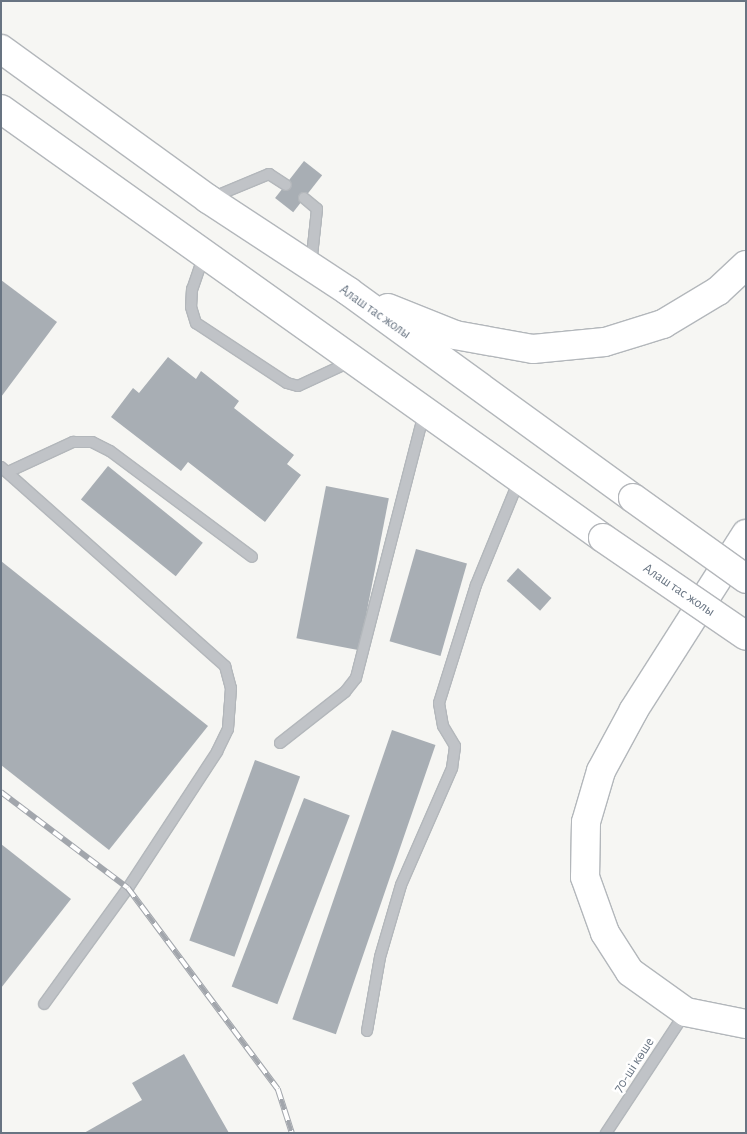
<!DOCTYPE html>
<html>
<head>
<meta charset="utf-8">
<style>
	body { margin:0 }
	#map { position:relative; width:747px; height:1134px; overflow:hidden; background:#f6f6f3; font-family:"Alegreya Sans",sans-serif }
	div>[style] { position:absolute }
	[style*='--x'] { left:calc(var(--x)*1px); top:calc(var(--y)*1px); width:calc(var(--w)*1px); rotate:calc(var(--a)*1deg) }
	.building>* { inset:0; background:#a8aeb4; transform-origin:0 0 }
	.roads { filter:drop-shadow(1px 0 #b3b7bb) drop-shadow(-1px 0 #b3b7bb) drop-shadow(0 1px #b3b7bb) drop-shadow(0 -1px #b3b7bb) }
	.lane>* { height:10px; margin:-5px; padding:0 5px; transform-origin:5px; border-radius:5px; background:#c0c3c7 }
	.secondary>* { height:28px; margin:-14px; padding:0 14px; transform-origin:14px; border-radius:14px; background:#fff }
	.primary>* { height:28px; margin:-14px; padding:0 14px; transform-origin:14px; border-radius:14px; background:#fff }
	.rail>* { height:5.5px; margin-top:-2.75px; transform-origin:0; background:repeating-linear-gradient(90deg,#fff 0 11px,#a2a6ac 0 22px); box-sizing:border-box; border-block:1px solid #a2a6ac }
	.bridges { filter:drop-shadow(1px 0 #b4b7bb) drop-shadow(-1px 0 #b4b7bb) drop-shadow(0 1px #b4b7bb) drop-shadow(0 -1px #b4b7bb) }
	.primary-bridge>* { height:28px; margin:-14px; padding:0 14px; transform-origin:14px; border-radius:14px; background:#fff }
	span { translate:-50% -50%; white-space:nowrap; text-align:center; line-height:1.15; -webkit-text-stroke:5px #fff; paint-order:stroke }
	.street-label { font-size:14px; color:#687482 }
	.frame { position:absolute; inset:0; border:2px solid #687482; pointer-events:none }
</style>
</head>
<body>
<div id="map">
	<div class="building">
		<div style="left:304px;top:161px;width:23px;height:47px;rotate:38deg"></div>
		<div style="clip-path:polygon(1px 280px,57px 322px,1px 397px)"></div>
		<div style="clip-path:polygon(168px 357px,196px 379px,201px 371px,239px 401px,234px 408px,294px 455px,287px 464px,301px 475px,265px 522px,188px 462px,181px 471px,111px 417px,133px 388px,139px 393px)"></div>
		<div style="left:108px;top:466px;width:122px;height:43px;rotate:39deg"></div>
		<div style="left:326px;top:486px;width:64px;height:155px;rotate:11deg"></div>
		<div style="left:416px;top:549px;width:53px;height:96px;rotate:16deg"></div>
		<div style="clip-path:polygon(1px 561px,208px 726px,109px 850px,1px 765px)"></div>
		<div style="left:518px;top:568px;width:45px;height:17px;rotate:42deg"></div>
		<div style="left:392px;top:730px;width:46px;height:306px;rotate:19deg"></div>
		<div style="left:255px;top:760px;width:48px;height:192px;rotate:20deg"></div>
		<div style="left:304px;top:798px;width:49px;height:202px;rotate:21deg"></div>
		<div style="clip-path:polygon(1px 844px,71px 899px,1px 988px)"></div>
		<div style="clip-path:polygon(184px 1054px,229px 1133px,84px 1133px,142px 1100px,132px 1083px)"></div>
	</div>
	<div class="roads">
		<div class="lane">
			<div style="--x:211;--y:198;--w:63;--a:-22.5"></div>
			<div style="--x:269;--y:174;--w:20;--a:33"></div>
			<div style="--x:304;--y:198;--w:17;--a:40"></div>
			<div style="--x:317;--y:209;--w:56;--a:96.1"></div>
			<div style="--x:204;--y:255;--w:36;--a:109"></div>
			<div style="--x:192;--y:289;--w:18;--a:93"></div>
			<div style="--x:191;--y:307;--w:17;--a:73"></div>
			<div style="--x:196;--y:323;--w:109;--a:33.4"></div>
			<div style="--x:287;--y:383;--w:11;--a:15"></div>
			<div style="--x:298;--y:386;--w:60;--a:-24.8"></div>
			<div style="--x:1;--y:467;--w:300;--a:41.6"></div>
			<div style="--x:225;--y:666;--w:23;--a:75"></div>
			<div style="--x:231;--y:688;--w:41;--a:94.2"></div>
			<div style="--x:228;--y:729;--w:25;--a:116"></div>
			<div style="--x:217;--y:752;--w:163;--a:123.2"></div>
			<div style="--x:128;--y:888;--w:143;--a:125.9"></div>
			<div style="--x:8;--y:472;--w:72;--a:-24.8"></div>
			<div style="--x:73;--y:442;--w:19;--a:0"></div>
			<div style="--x:92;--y:442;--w:20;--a:27"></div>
			<div style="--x:110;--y:451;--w:177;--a:36.7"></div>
			<div style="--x:280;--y:743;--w:83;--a:-38.1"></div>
			<div style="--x:345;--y:692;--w:18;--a:-52"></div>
			<div style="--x:356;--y:678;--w:273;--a:-75.6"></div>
			<div style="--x:367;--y:1031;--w:75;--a:-80"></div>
			<div style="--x:380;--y:957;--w:75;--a:-73.7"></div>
			<div style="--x:401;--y:885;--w:128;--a:-66.4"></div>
			<div style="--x:452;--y:768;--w:22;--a:-82"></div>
			<div style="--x:455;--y:746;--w:23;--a:-121"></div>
			<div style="--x:443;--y:726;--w:23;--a:-100"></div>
			<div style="--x:439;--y:703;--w:124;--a:-72.6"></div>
			<div style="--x:476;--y:585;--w:113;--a:-67.7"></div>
			<div style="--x:606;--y:1133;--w:144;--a:-56.6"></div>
		</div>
		<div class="secondary">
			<div style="--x:746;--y:534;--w:209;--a:122.5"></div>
			<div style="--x:634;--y:710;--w:69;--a:118.4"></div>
			<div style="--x:601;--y:771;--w:53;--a:106.4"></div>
			<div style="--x:586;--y:822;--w:55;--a:91"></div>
			<div style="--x:585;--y:877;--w:59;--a:70.3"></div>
			<div style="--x:605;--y:933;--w:46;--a:57.3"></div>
			<div style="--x:630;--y:972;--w:69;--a:35.5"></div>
			<div style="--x:686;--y:1012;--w:61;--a:11.3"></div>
		</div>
		<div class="primary">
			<div style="--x:1;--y:49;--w:256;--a:35.9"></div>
			<div style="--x:208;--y:199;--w:168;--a:33.3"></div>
			<div style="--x:348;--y:291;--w:352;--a:36"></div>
			<div style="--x:1;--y:109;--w:739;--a:35.47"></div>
			<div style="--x:388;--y:308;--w:72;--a:21.9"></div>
			<div style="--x:455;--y:335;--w:79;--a:10.2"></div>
			<div style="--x:533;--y:349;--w:72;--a:-5.6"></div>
			<div style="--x:605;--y:342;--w:61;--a:-17.2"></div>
			<div style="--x:663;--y:324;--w:64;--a:-31"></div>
			<div style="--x:718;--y:291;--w:38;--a:-43"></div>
		</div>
	</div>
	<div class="rail">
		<div style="--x:1;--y:792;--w:159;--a:37.1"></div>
		<div style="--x:128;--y:888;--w:251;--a:53.3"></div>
		<div style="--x:278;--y:1089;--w:46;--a:72.3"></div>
	</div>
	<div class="bridges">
		<div class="primary-bridge">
			<div style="--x:633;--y:498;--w:139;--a:35.6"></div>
			<div style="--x:603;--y:538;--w:173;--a:34.4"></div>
		</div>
	</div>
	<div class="street-label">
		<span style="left:375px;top:312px;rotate:35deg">Алаш тас жолы</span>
		<span style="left:679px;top:590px;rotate:34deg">Алаш тас жолы</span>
		<span style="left:634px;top:1065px;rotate:-57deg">70-ші көше</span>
	</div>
	<div class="frame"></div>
</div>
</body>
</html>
